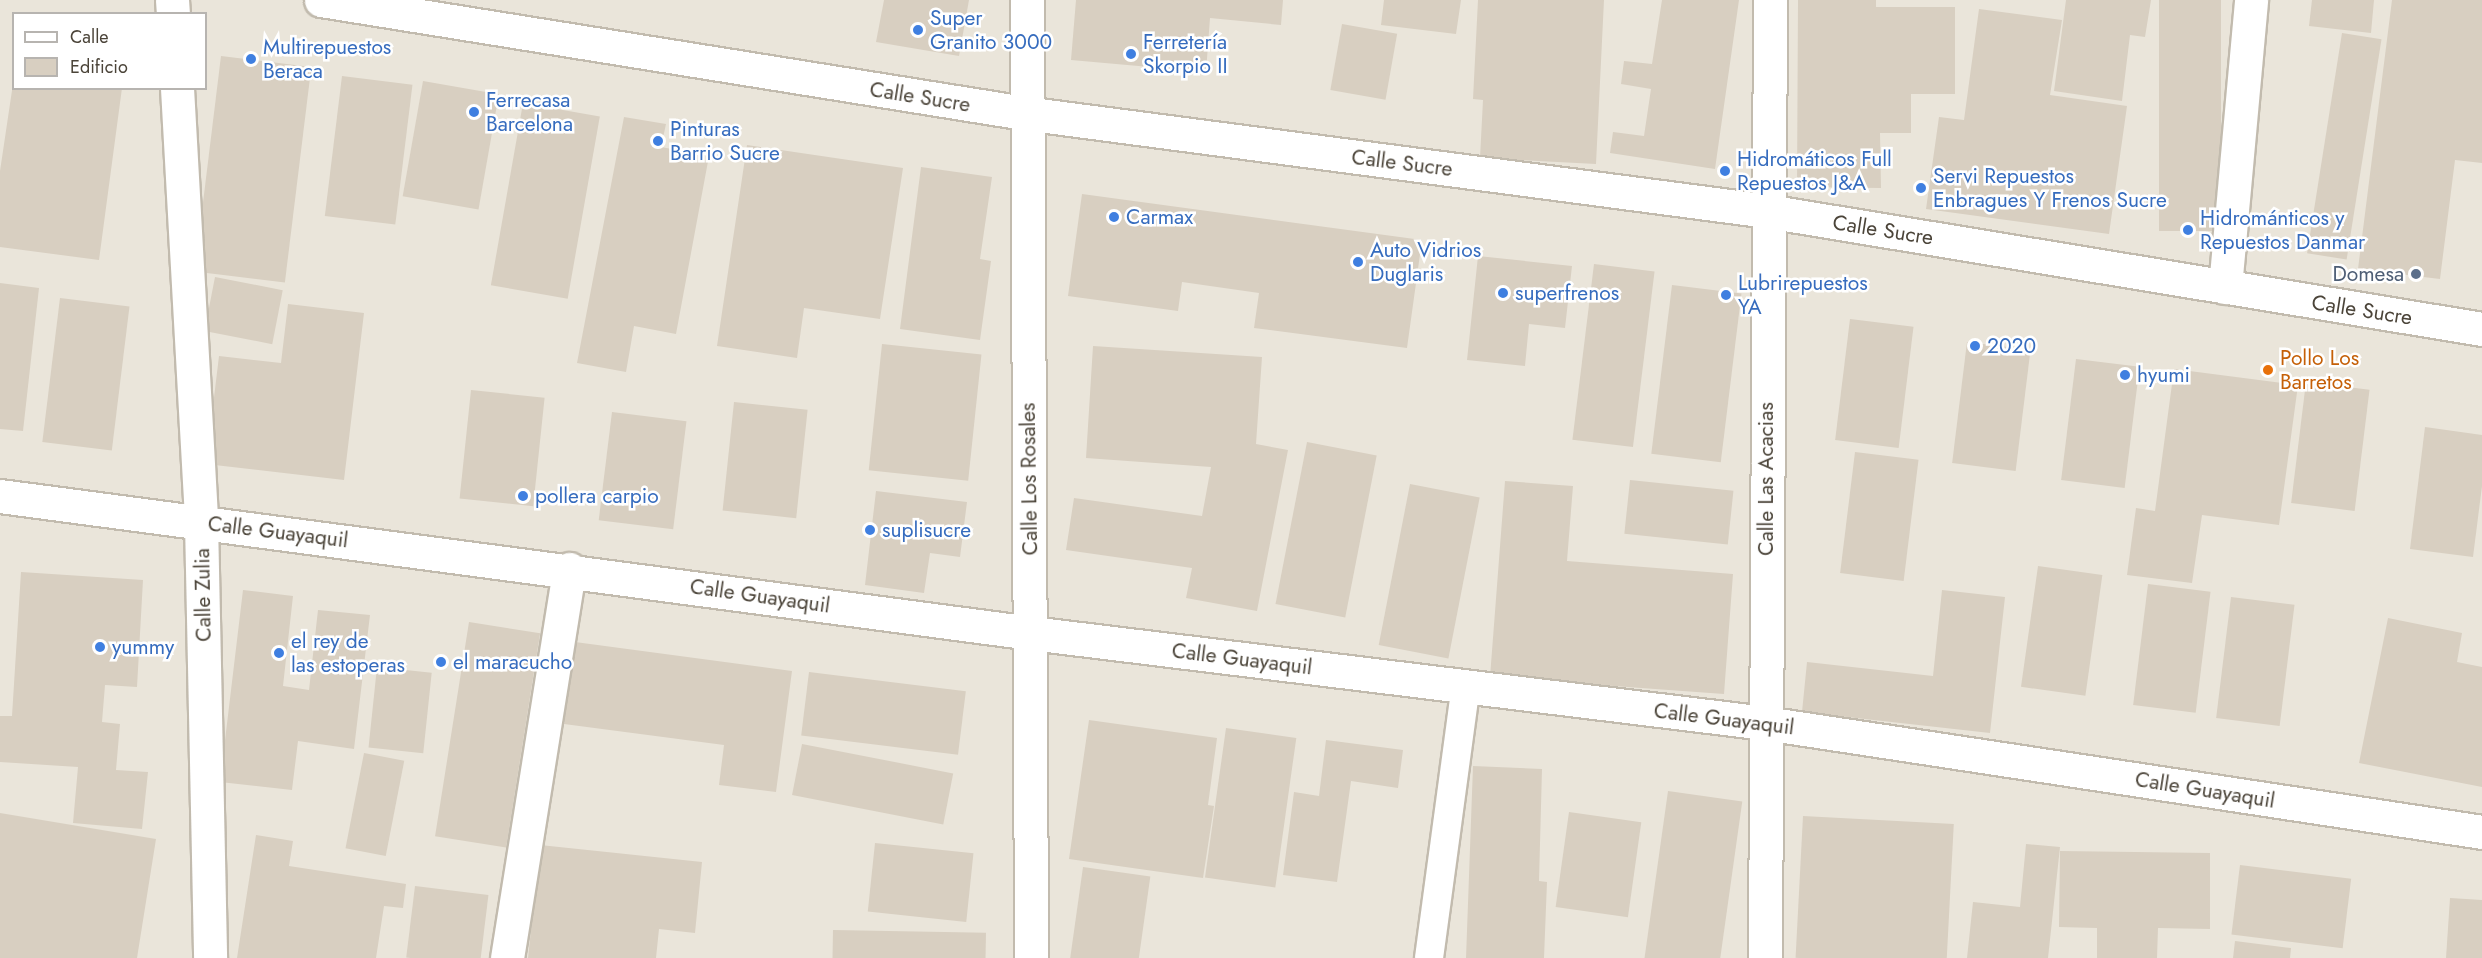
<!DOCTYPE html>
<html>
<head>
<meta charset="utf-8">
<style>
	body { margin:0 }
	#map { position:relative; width:2482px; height:958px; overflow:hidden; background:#f6f3ec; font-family:Jost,sans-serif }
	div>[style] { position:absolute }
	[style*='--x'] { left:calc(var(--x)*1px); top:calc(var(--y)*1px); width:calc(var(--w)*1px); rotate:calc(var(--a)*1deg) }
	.residential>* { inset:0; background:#eae5da }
	.building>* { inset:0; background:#d8cfc1; transform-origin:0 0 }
	.roads { filter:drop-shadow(2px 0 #c2bbae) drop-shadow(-2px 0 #c2bbae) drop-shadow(0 2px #c2bbae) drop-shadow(0 -2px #c2bbae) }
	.service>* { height:28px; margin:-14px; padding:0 14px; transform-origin:14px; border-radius:14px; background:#fff }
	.minor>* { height:33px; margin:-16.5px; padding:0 16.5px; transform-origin:16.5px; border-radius:16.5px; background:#fff }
	.tertiary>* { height:33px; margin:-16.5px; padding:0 16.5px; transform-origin:16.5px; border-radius:16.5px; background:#fff }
	.dots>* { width:16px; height:16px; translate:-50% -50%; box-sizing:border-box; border:3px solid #fff; border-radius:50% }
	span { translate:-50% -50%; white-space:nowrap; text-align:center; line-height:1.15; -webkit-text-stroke:5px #fff; paint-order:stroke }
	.shop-label { font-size:21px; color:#366cbe }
	.left { translate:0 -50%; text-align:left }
	.street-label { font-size:21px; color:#4b4439 }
	.service-label { font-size:21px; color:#4e5e75 }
	.right { translate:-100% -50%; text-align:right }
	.food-label { font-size:21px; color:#c56008 }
	.legend { position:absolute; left:12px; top:12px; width:195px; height:78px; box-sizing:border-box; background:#fff; border:2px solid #b7b4b0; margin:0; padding:8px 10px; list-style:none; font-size:18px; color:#4b4439 }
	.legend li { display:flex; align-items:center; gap:12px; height:30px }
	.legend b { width:30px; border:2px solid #b7b4b0 }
</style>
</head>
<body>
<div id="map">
	<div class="residential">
		<div style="clip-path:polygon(evenodd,0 0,2482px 0,2482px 958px,0 958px,0 0,14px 14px,206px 14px,206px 88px,14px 88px,14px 14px)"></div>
	</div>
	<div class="building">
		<div style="clip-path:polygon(884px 0,969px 0,959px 56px,876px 42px)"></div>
		<div style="clip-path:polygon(1076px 0,1283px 0,1281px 25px,1210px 18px,1206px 72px,1071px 60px)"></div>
		<div style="clip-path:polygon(1384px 0,1461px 0,1456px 34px,1381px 25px)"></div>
		<div style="clip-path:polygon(1478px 0,1604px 0,1596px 164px,1480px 158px,1483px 100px,1473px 99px)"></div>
		<div style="clip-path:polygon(1662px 0,1739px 0,1715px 169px,1610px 153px,1613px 132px,1644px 136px,1651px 89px,1621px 84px,1624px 61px,1652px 64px)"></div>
		<div style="clip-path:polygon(1798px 0,1876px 0,1876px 7px,1955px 7px,1955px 94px,1911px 94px,1911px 133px,1880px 133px,1881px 188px,1797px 187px)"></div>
		<div style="clip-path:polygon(2066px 0,2151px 0,2145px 37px,2130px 35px,2122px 101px,2054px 91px)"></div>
		<div style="left:2159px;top:0;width:62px;height:231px"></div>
		<div style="clip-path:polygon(2312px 0,2374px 0,2371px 33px,2309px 26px)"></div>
		<div style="clip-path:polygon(2392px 0,2482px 0,2482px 163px,2455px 160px,2440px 279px,2358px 269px)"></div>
		<div style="clip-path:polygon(1979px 9px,2062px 20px,2050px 95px,2127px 106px,2109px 234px,1926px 209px,1939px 117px,1964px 120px)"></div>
		<div style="left:1342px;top:24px;width:56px;height:67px;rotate:10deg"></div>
		<div style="left:2342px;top:33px;width:40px;height:223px;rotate:9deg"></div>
		<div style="left:221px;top:56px;width:91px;height:217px;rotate:7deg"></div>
		<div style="left:342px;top:76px;width:71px;height:141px;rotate:7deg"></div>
		<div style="clip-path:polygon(14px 77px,14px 88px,122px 88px,99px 260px,0 247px,0 171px)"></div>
		<div style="left:423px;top:81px;width:77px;height:117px;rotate:10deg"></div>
		<div style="left:523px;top:103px;width:78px;height:185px;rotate:10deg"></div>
		<div style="clip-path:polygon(624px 117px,666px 124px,661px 147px,709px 156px,676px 334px,634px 326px,626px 372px,577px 363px)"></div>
		<div style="clip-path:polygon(747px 145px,903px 168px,880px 319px,804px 308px,797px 358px,717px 346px)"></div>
		<div style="clip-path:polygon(921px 167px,992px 177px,980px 259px,991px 261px,980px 340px,900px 329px)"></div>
		<div style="clip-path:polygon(1082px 194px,1422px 240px,1407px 348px,1254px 328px,1259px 293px,1182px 282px,1178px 311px,1068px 296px)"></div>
		<div style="clip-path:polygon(1478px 256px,1572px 266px,1565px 328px,1529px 324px,1525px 366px,1467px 360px)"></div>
		<div style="left:1594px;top:264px;width:61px;height:177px;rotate:7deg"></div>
		<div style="left:215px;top:277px;width:69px;height:55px;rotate:11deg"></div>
		<div style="clip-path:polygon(0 283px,39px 288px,23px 431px,0 429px)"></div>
		<div style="left:1672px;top:285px;width:70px;height:170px;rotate:7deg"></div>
		<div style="left:60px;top:298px;width:70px;height:145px;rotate:7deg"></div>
		<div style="clip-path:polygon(288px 304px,364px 313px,344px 480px,206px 464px,219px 356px,281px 363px)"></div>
		<div style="left:1850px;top:319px;width:64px;height:122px;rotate:7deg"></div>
		<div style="left:1967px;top:342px;width:64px;height:122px;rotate:7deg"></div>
		<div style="left:882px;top:344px;width:100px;height:127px;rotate:6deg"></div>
		<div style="clip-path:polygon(1093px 346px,1262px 357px,1256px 444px,1288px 450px,1257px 611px,1186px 598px,1192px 568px,1066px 550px,1074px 498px,1202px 516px,1211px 467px,1086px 458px)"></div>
		<div style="left:2076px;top:359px;width:64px;height:122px;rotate:7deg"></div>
		<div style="clip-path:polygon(2174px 369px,2298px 385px,2279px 525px,2202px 515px,2192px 583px,2127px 575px,2136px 508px,2155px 511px)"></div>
		<div style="left:2306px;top:382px;width:64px;height:122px;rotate:7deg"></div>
		<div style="left:471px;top:390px;width:74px;height:109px;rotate:6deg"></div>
		<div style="left:734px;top:402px;width:74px;height:109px;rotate:6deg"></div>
		<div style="left:612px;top:412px;width:75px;height:109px;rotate:7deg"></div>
		<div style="clip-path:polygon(2425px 427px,2482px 435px,2482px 486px,2473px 557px,2410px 549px)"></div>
		<div style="left:1307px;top:442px;width:71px;height:165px;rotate:11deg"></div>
		<div style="left:1855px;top:452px;width:64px;height:122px;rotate:7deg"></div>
		<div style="left:1630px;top:480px;width:104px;height:54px;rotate:6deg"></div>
		<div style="clip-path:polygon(1505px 481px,1573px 486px,1567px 561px,1733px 574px,1724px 694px,1490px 677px)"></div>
		<div style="left:1410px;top:484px;width:71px;height:164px;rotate:11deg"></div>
		<div style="clip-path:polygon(876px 491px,967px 502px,960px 557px,930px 553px,924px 593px,865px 585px)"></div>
		<div style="left:2038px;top:566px;width:65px;height:122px;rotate:8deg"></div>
		<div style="clip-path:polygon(21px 572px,143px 580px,137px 687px,105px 685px,102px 722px,120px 724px,116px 770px,148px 772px,142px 829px,73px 823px,78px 767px,0 762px,0 716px,12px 716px)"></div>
		<div style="left:2148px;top:584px;width:63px;height:122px;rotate:7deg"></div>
		<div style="clip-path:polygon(243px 590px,293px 596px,283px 686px,309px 690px,318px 610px,370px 615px,354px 749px,298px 741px,292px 790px,220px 782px)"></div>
		<div style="clip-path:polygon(1942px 590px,2005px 597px,1990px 733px,1802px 712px,1807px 662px,1933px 676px)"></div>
		<div style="left:2231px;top:597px;width:64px;height:122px;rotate:7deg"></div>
		<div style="clip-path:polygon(2388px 618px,2462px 633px,2457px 662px,2482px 667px,2482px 787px,2359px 763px)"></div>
		<div style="left:469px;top:622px;width:72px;height:217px;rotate:9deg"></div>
		<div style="clip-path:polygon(575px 642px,792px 671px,776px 792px,719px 785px,724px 745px,564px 724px)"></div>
		<div style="left:377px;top:667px;width:55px;height:81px;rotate:6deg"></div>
		<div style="left:809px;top:672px;width:158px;height:64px;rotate:7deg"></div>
		<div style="clip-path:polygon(1089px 720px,1217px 738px,1208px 805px,1214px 806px,1203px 878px,1069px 859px)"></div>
		<div style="left:1226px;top:728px;width:71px;height:151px;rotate:8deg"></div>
		<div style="clip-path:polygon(1326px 740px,1403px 750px,1398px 788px,1351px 781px,1337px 882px,1283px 875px,1294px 792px,1319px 796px)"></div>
		<div style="left:802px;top:744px;width:154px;height:52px;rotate:11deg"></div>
		<div style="left:364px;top:753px;width:41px;height:97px;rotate:11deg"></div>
		<div style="clip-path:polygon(1473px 766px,1542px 769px,1539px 881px,1547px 882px,1544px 958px,1466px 958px)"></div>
		<div style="left:1668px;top:791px;width:75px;height:169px;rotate:8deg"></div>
		<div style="left:1569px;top:812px;width:73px;height:96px;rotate:8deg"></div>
		<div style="clip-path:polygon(0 813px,156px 839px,137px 958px,0 958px)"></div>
		<div style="left:1803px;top:816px;width:151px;height:142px;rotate:3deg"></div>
		<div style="clip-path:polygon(256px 835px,293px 841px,289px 866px,406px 884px,403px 908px,384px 906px,376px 958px,237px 958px)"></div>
		<div style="left:875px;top:843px;width:99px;height:69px;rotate:6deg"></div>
		<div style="clip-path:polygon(2026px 844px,2060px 847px,2048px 958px,1967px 958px,1973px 902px,2020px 907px)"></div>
		<div style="clip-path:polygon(540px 845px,702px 862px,695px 933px,659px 929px,656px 958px,528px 958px)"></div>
		<div style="clip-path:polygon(2060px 851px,2210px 853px,2210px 929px,2158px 928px,2157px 958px,2097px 958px,2097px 928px,2059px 927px)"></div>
		<div style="left:2240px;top:865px;width:112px;height:70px;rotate:7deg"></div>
		<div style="left:1083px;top:867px;width:68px;height:92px;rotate:8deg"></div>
		<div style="left:415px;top:886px;width:74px;height:72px;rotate:7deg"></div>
		<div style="clip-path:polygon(2450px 898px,2482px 900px,2482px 958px,2446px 958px)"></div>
		<div style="left:833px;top:930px;width:153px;height:28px;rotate:1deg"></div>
		<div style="clip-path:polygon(2235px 941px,2291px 948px,2290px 958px,2233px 958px)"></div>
	</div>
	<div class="roads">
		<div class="service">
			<div style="--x:1429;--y:958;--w:275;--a:-82.3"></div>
		</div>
		<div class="minor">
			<div style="--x:172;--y:0;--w:14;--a:86"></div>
			<div style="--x:1027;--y:0;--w:958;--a:89.76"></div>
			<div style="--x:177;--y:88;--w:435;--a:86.8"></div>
			<div style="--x:201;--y:522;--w:436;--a:88.8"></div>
			<div style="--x:2225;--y:287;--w:288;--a:-84.8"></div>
			<div style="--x:0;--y:496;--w:1040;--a:7.57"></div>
			<div style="--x:1031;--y:633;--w:739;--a:6.99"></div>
			<div style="--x:1765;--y:723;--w:725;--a:8.64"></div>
			<div style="--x:507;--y:958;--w:394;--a:-80.9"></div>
			<div style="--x:1765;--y:958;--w:958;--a:-89.7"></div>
		</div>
		<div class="tertiary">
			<div style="--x:321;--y:0;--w:712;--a:9.13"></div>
			<div style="--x:1024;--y:113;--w:749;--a:7.51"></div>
			<div style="--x:1767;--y:211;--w:725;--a:9.37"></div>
		</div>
	</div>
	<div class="dots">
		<div style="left:918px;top:30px;background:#3f7fe0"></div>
		<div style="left:1131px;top:54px;background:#3f7fe0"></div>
		<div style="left:251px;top:59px;background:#3f7fe0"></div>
		<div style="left:474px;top:112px;background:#3f7fe0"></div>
		<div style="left:658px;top:141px;background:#3f7fe0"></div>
		<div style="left:1725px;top:171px;background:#3f7fe0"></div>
		<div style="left:1921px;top:188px;background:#3f7fe0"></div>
		<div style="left:1114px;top:217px;background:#3f7fe0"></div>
		<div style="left:2188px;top:230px;background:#3f7fe0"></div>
		<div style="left:1358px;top:262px;background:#3f7fe0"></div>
		<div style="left:2416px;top:274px;background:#5c6f8a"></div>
		<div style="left:1503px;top:293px;background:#3f7fe0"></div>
		<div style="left:1726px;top:295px;background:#3f7fe0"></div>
		<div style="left:1975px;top:346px;background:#3f7fe0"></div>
		<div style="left:2268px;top:370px;background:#e8710a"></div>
		<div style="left:2125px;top:375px;background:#3f7fe0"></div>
		<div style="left:523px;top:496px;background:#3f7fe0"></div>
		<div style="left:870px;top:530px;background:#3f7fe0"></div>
		<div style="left:100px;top:647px;background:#3f7fe0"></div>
		<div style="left:279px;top:653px;background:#3f7fe0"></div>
		<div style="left:441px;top:662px;background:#3f7fe0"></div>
	</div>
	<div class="shop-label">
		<span class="left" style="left:930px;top:30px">Super<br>Granito 3000</span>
		<span class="left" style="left:1143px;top:54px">Ferretería<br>Skorpio II</span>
		<span class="left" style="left:263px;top:59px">Multirepuestos<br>Beraca</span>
		<span class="left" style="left:486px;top:112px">Ferrecasa<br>Barcelona</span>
		<span class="left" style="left:670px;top:141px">Pinturas<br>Barrio Sucre</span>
		<span class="left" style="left:1737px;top:171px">Hidromáticos Full<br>Repuestos J&amp;A</span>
		<span class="left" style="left:1933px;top:188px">Servi Repuestos<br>Enbragues Y Frenos Sucre</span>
		<span class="left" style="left:1126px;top:217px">Carmax</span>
		<span class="left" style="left:2200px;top:230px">Hidrománticos y<br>Repuestos Danmar</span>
		<span class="left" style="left:1370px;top:262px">Auto Vidrios<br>Duglaris</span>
		<span class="left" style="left:1738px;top:295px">Lubrirepuestos<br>YA</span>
		<span class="left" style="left:1515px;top:293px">superfrenos</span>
		<span class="left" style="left:1987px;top:346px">2020</span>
		<span class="left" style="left:2137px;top:375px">hyumi</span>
		<span class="left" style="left:535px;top:496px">pollera carpio</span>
		<span class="left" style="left:882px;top:530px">suplisucre</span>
		<span class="left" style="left:291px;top:653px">el rey de<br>las estoperas</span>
		<span class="left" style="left:112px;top:647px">yummy</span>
		<span class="left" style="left:453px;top:662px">el maracucho</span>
	</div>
	<div class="street-label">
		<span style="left:920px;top:97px;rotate:9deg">Calle Sucre</span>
		<span style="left:1402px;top:163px;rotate:7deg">Calle Sucre</span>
		<span style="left:1883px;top:230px;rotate:9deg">Calle Sucre</span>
		<span style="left:2362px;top:310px;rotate:9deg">Calle Sucre</span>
		<span style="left:1029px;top:479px;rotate:-91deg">Calle Los Rosales</span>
		<span style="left:1766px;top:479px;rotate:-90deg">Calle Las Acacias</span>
		<span style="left:278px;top:532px;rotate:7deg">Calle Guayaquil</span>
		<span style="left:203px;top:595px;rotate:-91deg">Calle Zulia</span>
		<span style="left:760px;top:596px;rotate:8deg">Calle Guayaquil</span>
		<span style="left:1242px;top:659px;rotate:7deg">Calle Guayaquil</span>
		<span style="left:1724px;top:719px;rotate:7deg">Calle Guayaquil</span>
		<span style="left:2205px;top:790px;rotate:9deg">Calle Guayaquil</span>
	</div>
	<div class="service-label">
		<span class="right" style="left:2404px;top:274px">Domesa</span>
	</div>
	<div class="food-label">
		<span class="left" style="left:2280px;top:370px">Pollo Los<br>Barretos</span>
	</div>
	<ul class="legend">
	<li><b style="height:8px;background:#fff"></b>Calle</li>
	<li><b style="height:16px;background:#d8cfc1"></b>Edificio</li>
	</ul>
</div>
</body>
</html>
